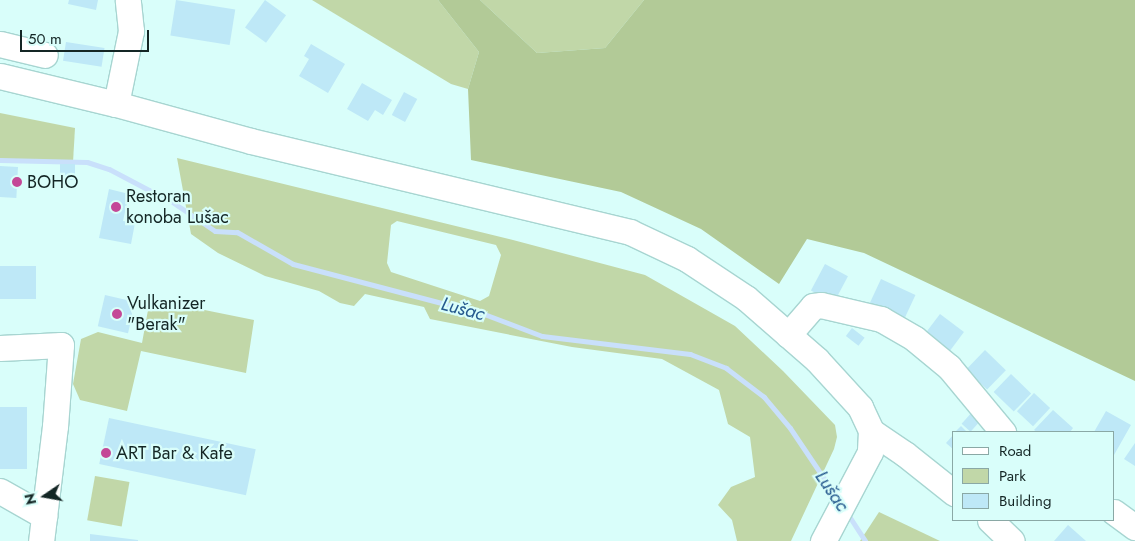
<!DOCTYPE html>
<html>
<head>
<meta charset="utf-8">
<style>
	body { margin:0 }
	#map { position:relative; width:1135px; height:541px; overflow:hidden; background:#d9fefa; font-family:Jost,sans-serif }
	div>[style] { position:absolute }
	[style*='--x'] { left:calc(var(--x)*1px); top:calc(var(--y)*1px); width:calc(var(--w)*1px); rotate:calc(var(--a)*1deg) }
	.green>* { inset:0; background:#c1d7a8; transform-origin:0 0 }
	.forest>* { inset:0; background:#b2ca97 }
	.stream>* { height:5px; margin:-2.5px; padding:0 2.5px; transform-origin:2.5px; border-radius:2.5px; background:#c9e0fb }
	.building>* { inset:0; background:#bee8f7; transform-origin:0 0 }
	.roads { filter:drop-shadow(1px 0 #a7d5d1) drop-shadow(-1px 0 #a7d5d1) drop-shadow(0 1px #a7d5d1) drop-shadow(0 -1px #a7d5d1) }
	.minor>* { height:25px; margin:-12.5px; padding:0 12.5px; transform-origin:12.5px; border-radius:12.5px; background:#fff }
	.dots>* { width:14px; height:14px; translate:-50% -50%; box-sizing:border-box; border:2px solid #d9fefa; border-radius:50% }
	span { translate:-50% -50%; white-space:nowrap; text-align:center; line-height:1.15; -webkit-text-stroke:4.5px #d9fefa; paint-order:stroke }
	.poi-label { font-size:18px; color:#142625 }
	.left { translate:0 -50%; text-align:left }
	.water-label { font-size:19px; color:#25598e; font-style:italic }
	.legend { position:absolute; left:952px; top:431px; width:162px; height:90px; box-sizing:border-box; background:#d9fefa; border:1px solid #8aa8a5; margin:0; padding:6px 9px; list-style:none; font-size:15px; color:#142625 }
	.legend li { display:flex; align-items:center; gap:10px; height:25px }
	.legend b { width:25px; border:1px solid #8aa8a5 }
	.north { position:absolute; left:20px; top:471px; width:50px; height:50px; -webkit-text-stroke:4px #d9fefa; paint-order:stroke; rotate:258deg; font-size:14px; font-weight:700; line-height:20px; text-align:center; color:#142625 }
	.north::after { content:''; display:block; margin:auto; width:18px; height:22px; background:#142625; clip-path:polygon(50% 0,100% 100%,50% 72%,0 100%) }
	.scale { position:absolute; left:20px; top:30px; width:129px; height:22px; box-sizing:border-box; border:2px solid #142625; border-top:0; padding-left:6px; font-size:15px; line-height:18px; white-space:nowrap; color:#142625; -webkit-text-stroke:4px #d9fefa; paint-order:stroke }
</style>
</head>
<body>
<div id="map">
	<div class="green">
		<div style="clip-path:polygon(312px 0,438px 0,479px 52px,468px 89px,451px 84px)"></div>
		<div style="clip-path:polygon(480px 0,644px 0,605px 48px,537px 53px)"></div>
		<div style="clip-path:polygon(0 113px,75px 128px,73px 162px,0 160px)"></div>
		<div style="clip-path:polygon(evenodd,177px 158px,513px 240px,645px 275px,735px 326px,783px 371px,835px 425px,837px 437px,834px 449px,791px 541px,737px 541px,732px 520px,718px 505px,731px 487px,755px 477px,750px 437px,728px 424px,719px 390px,662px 359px,572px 347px,430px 319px,424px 307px,365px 294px,354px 306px,340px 303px,319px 291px,265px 276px,218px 253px,191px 234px,177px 158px,397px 221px,496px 245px,501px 255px,489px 296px,480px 301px,391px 272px,387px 263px,391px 225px,397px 221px)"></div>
		<div style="clip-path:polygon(150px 299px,254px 320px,246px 373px,141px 351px,127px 411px,80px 400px,73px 384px,81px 339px,98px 332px,142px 343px)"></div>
		<div style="left:95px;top:476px;width:35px;height:45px;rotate:10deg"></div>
		<div style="clip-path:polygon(879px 512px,940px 541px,860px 541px)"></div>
	</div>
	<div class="forest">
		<div style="clip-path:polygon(438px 0,480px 0,537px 53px,605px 48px,644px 0,1135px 0,1135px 381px,864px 253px,807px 239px,779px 284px,701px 229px,621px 192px,471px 160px,468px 89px,479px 52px)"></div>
	</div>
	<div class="stream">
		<div style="--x:0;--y:160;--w:87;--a:1.3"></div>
		<div style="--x:87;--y:162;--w:23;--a:18"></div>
		<div style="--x:109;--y:169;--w:45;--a:27.7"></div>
		<div style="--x:149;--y:190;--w:14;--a:21"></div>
		<div style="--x:162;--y:195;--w:64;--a:34.2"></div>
		<div style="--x:215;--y:231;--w:22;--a:3"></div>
		<div style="--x:237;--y:232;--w:64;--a:29.7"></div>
		<div style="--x:293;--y:264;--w:197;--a:14.7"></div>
		<div style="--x:484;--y:314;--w:62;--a:20.8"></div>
		<div style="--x:542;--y:336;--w:149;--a:6.9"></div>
		<div style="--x:690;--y:354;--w:39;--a:21"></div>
		<div style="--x:726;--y:368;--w:48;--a:37.3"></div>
		<div style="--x:764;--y:397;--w:40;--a:50"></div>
		<div style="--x:790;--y:428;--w:84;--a:56.1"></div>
		<div style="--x:847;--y:513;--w:33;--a:57"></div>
	</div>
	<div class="building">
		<div style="clip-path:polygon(69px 0,98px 0,96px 10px,68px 4px)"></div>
		<div style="left:176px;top:0;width:60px;height:36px;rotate:9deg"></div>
		<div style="left:265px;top:0;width:26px;height:34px;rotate:36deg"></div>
		<div style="left:66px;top:42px;width:39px;height:19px;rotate:9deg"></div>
		<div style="clip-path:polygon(311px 44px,345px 64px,328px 93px,299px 76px,309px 59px,304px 56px)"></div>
		<div style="clip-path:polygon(362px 83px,392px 100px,383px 115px,375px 110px,368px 121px,347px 109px)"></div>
		<div style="left:404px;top:92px;width:15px;height:26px;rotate:28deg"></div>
		<div style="left:60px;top:164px;width:15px;height:16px"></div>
		<div style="left:0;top:166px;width:18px;height:31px;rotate:3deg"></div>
		<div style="clip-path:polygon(109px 189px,129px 194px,123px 221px,135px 223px,131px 244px,99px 238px)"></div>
		<div style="left:825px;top:264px;width:26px;height:30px;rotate:28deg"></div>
		<div style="left:0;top:266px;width:36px;height:33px"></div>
		<div style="left:881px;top:279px;width:38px;height:30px;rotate:25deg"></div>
		<div style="left:105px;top:295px;width:31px;height:32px;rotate:13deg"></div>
		<div style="left:940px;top:314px;width:30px;height:23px;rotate:37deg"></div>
		<div style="left:852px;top:328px;width:16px;height:10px;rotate:38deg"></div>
		<div style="left:985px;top:350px;width:29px;height:27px;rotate:44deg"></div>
		<div style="left:1011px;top:374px;width:28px;height:25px;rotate:44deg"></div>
		<div style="left:1034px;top:393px;width:22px;height:25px;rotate:43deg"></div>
		<div style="left:0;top:407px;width:27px;height:62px"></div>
		<div style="clip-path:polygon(1053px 410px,1073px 428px,1070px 432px,1037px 432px,1034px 430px)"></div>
		<div style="left:973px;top:411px;width:12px;height:17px;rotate:42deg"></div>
		<div style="clip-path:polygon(1106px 411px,1131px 425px,1114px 455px,1114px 432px,1094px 432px)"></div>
		<div style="left:109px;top:418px;width:150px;height:47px;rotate:12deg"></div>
		<div style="clip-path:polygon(961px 426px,967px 432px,955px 432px)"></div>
		<div style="clip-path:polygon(954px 434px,954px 450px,946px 443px)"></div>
		<div style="clip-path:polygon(1135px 443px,1135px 466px,1124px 459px)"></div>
		<div style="clip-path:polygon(1068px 525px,1086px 541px,1054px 541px)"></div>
		<div style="clip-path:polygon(90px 534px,138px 540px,138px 541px,90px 541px)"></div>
	</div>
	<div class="roads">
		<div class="minor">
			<div style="--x:0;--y:44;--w:46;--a:13.7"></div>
			<div style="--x:0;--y:76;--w:119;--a:13.6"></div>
			<div style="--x:116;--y:104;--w:140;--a:15.3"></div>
			<div style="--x:251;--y:141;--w:390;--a:13.5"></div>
			<div style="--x:630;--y:232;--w:63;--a:25.3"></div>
			<div style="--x:687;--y:259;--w:71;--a:33.5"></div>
			<div style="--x:746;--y:298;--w:94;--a:41.1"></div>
			<div style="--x:817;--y:360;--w:64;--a:47.5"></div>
			<div style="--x:860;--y:407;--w:26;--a:65"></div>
			<div style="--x:871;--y:431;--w:21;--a:93"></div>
			<div style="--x:870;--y:452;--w:101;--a:117.8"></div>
			<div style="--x:116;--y:104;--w:75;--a:-78.4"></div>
			<div style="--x:131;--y:31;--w:31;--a:-96"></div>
			<div style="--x:788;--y:335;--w:38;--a:-49"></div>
			<div style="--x:813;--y:306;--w:8;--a:-7"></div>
			<div style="--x:821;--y:305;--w:62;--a:13.1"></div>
			<div style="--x:881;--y:319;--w:39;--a:30"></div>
			<div style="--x:915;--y:339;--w:44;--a:39.5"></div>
			<div style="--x:949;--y:367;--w:85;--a:50.3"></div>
			<div style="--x:0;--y:348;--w:61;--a:-2.8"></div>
			<div style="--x:61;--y:345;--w:81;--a:94.2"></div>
			<div style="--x:55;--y:426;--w:116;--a:96.9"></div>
			<div style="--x:871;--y:431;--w:41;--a:34.1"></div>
			<div style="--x:905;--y:454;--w:63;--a:38.5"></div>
			<div style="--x:0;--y:491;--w:51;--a:29.6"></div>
			<div style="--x:1114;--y:512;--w:26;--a:36"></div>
			<div style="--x:990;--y:520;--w:30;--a:44"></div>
		</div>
	</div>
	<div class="dots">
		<div style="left:17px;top:182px;background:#c44897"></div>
		<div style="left:116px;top:207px;background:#c44897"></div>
		<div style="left:117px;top:314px;background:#c44897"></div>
		<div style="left:106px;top:453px;background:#c44897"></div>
	</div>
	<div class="poi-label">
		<span class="left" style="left:27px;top:182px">BOHO</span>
		<span class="left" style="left:126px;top:207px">Restoran<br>konoba Lušac</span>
		<span class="left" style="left:127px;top:314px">Vulkanizer<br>"Berak"</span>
		<span class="left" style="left:116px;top:453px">ART Bar &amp; Кafe</span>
	</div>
	<div class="water-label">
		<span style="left:463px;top:309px;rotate:15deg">Lušac</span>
		<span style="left:832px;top:491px;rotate:56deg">Lušac</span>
	</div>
	<ul class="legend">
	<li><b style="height:6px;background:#fff"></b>Road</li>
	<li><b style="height:14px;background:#c1d7a8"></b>Park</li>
	<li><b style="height:14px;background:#bee8f7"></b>Building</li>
	</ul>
	<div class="north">N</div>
	<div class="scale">50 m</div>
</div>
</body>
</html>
